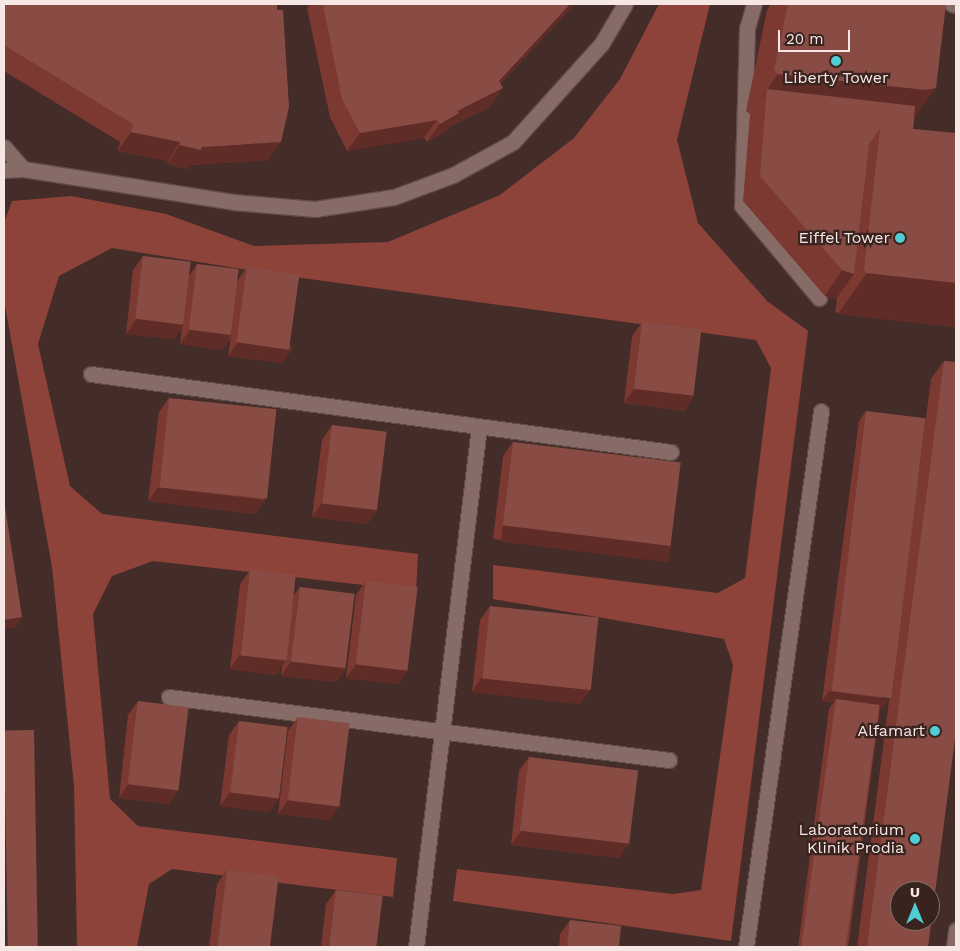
<!DOCTYPE html>
<html>
<head>
<meta charset="utf-8">
<style>
	body { margin:0 }
	#map { position:relative; width:960px; height:951px; overflow:hidden; background:#442c29; font-family:"Work Sans",sans-serif }
	div>[style] { position:absolute }
	[style*='--x'] { left:calc(var(--x)*1px); top:calc(var(--y)*1px); width:calc(var(--w)*1px); rotate:calc(var(--a)*1deg) }
	.water>* { inset:0; background:#8d433a }
	.roads { filter:drop-shadow(1px 0 #5f4b49) drop-shadow(-1px 0 #5f4b49) drop-shadow(0 1px #5f4b49) drop-shadow(0 -1px #5f4b49) }
	.minor>* { height:15px; margin:-7.5px; padding:0 7.5px; transform-origin:7.5px; border-radius:7.5px; background:#866b67 }
	.wall>* { inset:0; background:#7c3932 }
	.shaded-wall>* { inset:0; background:#602c27; transform-origin:0 0 }
	.building>* { inset:0; background:#894c45; transform-origin:0 0 }
	.dots>* { width:14px; height:14px; translate:-50% -50%; box-sizing:border-box; border:2px solid #39231f; border-radius:50% }
	span { translate:-50% -50%; white-space:nowrap; text-align:center; line-height:1.15; -webkit-text-stroke:4.5px #39231f; paint-order:stroke }
	.poi-label { font-size:16px; color:#f6e6e4 }
	.right { translate:-100% -50%; text-align:right }
	.frame { position:absolute; inset:0; border:5px solid #f6e6e4; pointer-events:none }
	.north { position:absolute; left:890px; top:881px; width:50px; height:50px; box-sizing:border-box; background:#39231f; border:1px solid #85716e; border-radius:50%; rotate:0deg; font-size:14px; font-weight:700; line-height:20px; text-align:center; color:#f6e6e4 }
	.north::after { content:''; display:block; margin:auto; width:18px; height:22px; background:#51ccd2; clip-path:polygon(50% 0,100% 100%,50% 72%,0 100%) }
	.scale { position:absolute; left:778px; top:30px; width:72px; height:22px; box-sizing:border-box; border:2px solid #f6e6e4; border-top:0; padding-left:6px; font-size:15px; line-height:18px; white-space:nowrap; color:#f6e6e4; -webkit-text-stroke:4px #39231f; paint-order:stroke }
</style>
</head>
<body>
<div id="map">
	<div class="water">
		<div style="clip-path:polygon(659px 4px,710px 4px,677px 140px,698px 223px,767px 301px,808px 331px,731px 941px,453px 901px,457px 869px,673px 894px,701px 890px,733px 665px,724px 639px,493px 599px,493px 565px,718px 593px,745px 578px,771px 368px,756px 340px,273px 274px,112px 248px,59px 276px,38px 344px,70px 486px,102px 514px,418px 554px,416px 591px,153px 561px,112px 576px,93px 614px,110px 799px,138px 826px,397px 858px,393px 897px,172px 869px,149px 884px,137px 947px,77px 947px,74px 786px,52px 567px,4px 300px,4px 223px,12px 201px,71px 196px,166px 214px,254px 246px,388px 242px,500px 195px,574px 138px,620px 79px)"></div>
	</div>
	<div class="roads">
		<div class="minor">
			<div style="--x:754;--y:4;--w:25;--a:106"></div>
			<div style="--x:747;--y:28;--w:178;--a:91.6"></div>
			<div style="--x:742;--y:206;--w:120;--a:50.1"></div>
			<div style="--x:952;--y:4;--w:4;--a:14"></div>
			<div style="--x:4;--y:147;--w:29;--a:49"></div>
			<div style="--x:4;--y:170;--w:19;--a:-3"></div>
			<div style="--x:23;--y:169;--w:213;--a:8.9"></div>
			<div style="--x:233;--y:202;--w:82;--a:4.9"></div>
			<div style="--x:315;--y:209;--w:80;--a:-8.6"></div>
			<div style="--x:394;--y:197;--w:63;--a:-20.4"></div>
			<div style="--x:453;--y:175;--w:68;--a:-28.8"></div>
			<div style="--x:513;--y:142;--w:133;--a:-48"></div>
			<div style="--x:602;--y:43;--w:45;--a:-59.5"></div>
			<div style="--x:91;--y:374;--w:585;--a:7.66"></div>
			<div style="--x:169;--y:697;--w:504;--a:7.18"></div>
			<div style="--x:416;--y:947;--w:524;--a:-83.09"></div>
			<div style="--x:746;--y:947;--w:541;--a:-82.03"></div>
			<div style="--x:954;--y:947;--w:17;--a:-83"></div>
		</div>
	</div>
	<div class="wall">
		<div style="clip-path:polygon(4px 4px,268px 160px,191px 165px,188px 169px,167px 164px,168px 161px,118px 151px,120px 142px,4px 71px)"></div>
		<div style="clip-path:polygon(310px 4px,575px 4px,500px 84px,490px 107px,449px 127px,446px 132px,427px 142px,424px 138px,347px 151px,330px 117px,307px 8px)"></div>
		<div style="clip-path:polygon(771px 4px,946px 4px,914px 120px,913px 129px,956px 327px,838px 314px,835px 311px,837px 299px,825px 296px,743px 201px,750px 114px,746px 111px,767px 10px)"></div>
		<div style="clip-path:polygon(143px 256px,189px 276px,197px 264px,238px 280px,247px 267px,292px 349px,282px 363px,228px 356px,231px 337px,221px 350px,180px 344px,182px 328px,174px 339px,126px 334px,133px 270px)"></div>
		<div style="clip-path:polygon(642px 322px,685px 411px,624px 403px,632px 336px)"></div>
		<div style="clip-path:polygon(944px 361px,928px 947px,857px 947px,931px 379px)"></div>
		<div style="clip-path:polygon(169px 398px,265px 500px,255px 514px,148px 501px,159px 412px)"></div>
		<div style="clip-path:polygon(866px 411px,882px 709px,880px 708px,848px 947px,798px 947px,829px 709px,834px 702px,822px 701px,859px 421px)"></div>
		<div style="clip-path:polygon(332px 425px,377px 510px,367px 524px,312px 517px,322px 440px)"></div>
		<div style="clip-path:polygon(513px 442px,671px 545px,661px 559px,493px 539px,503px 456px)"></div>
		<div style="clip-path:polygon(250px 570px,293px 596px,300px 587px,337px 682px,281px 676px,282px 666px,276px 675px,230px 669px,240px 584px)"></div>
		<div style="clip-path:polygon(366px 581px,399px 684px,346px 678px,356px 595px)"></div>
		<div style="clip-path:polygon(490px 606px,590px 690px,580px 704px,472px 692px,480px 620px)"></div>
		<div style="clip-path:polygon(138px 701px,169px 804px,119px 798px,128px 715px)"></div>
		<div style="clip-path:polygon(298px 717px,330px 820px,278px 814px,288px 731px)"></div>
		<div style="clip-path:polygon(239px 721px,279px 798px,269px 812px,220px 806px,229px 735px)"></div>
		<div style="clip-path:polygon(529px 757px,629px 843px,619px 858px,511px 845px,519px 771px)"></div>
		<div style="clip-path:polygon(227px 870px,271px 947px,209px 947px,217px 884px)"></div>
		<div style="clip-path:polygon(336px 890px,377px 947px,321px 947px,326px 904px)"></div>
		<div style="clip-path:polygon(570px 920px,619px 947px,559px 947px,560px 934px)"></div>
	</div>
	<div class="shaded-wall">
		<div style="clip-path:polygon(570px 4px,575px 4px,490px 94px,503px 88px,490px 107px,449px 127px,446px 132px,427px 142px,440px 124px,499px 81px)"></div>
		<div style="clip-path:polygon(778px 74px,936px 88px,907px 129px,767px 89px,750px 114px)"></div>
		<div style="clip-path:polygon(437px 120px,424px 138px,347px 151px,360px 133px)"></div>
		<div style="clip-path:polygon(131px 132px,180px 142px,168px 161px,118px 151px)"></div>
		<div style="clip-path:polygon(281px 142px,268px 160px,191px 165px,188px 169px,167px 164px,180px 145px,202px 147px)"></div>
		<div style="clip-path:polygon(842px 270px,854px 274px,836px 299px,825px 296px)"></div>
		<div style="clip-path:polygon(867px 273px,956px 283px,956px 327px,838px 314px)"></div>
		<div style="clip-path:polygon(136px 319px,184px 325px,174px 339px,126px 334px)"></div>
		<div style="clip-path:polygon(190px 330px,231px 335px,221px 350px,180px 344px)"></div>
		<div style="clip-path:polygon(238px 342px,292px 349px,282px 363px,228px 356px)"></div>
		<div style="clip-path:polygon(634px 389px,694px 396px,685px 411px,624px 403px)"></div>
		<div style="clip-path:polygon(158px 487px,265px 500px,255px 514px,148px 501px)"></div>
		<div style="clip-path:polygon(322px 503px,377px 510px,367px 524px,312px 517px)"></div>
		<div style="left:503px;top:525px;width:169px;height:17px;rotate:7deg"></div>
		<div style="clip-path:polygon(22px 617px,16px 627px,4px 629px,4px 620px)"></div>
		<div style="clip-path:polygon(240px 655px,286px 661px,276px 675px,230px 669px)"></div>
		<div style="clip-path:polygon(291px 661px,347px 668px,337px 682px,281px 676px)"></div>
		<div style="clip-path:polygon(356px 664px,408px 670px,399px 684px,346px 678px)"></div>
		<div style="clip-path:polygon(481px 678px,590px 690px,580px 704px,472px 692px)"></div>
		<div style="clip-path:polygon(829px 691px,889px 699px,882px 709px,836px 702px,836px 699px,834px 702px,822px 701px)"></div>
		<div style="clip-path:polygon(128px 784px,179px 790px,169px 804px,119px 798px)"></div>
		<div style="clip-path:polygon(230px 792px,279px 798px,269px 812px,220px 806px)"></div>
		<div style="clip-path:polygon(288px 800px,340px 806px,330px 820px,278px 814px)"></div>
		<div style="clip-path:polygon(521px 831px,629px 843px,619px 858px,511px 845px)"></div>
	</div>
	<div class="building">
		<div style="clip-path:polygon(4px 4px,277px 4px,277px 10px,283px 10px,289px 107px,281px 142px,202px 147px,201px 150px,180px 145px,180px 142px,131px 132px,133px 124px,4px 45px)"></div>
		<div style="clip-path:polygon(323px 4px,570px 4px,499px 81px,503px 88px,457px 111px,459px 113px,440px 124px,437px 120px,360px 133px,342px 99px)"></div>
		<div style="clip-path:polygon(788px 4px,946px 4px,936px 88px,926px 90px,778px 74px,774px 70px)"></div>
		<div style="clip-path:polygon(767px 89px,915px 106px,913px 129px,883px 126px,880px 129px,869px 144px,854px 274px,842px 270px,760px 176px)"></div>
		<div style="clip-path:polygon(883px 126px,956px 133px,956px 283px,867px 273px,864px 270px,880px 129px)"></div>
		<div style="left:143px;top:256px;width:48px;height:63px;rotate:7deg"></div>
		<div style="left:197px;top:264px;width:42px;height:66px;rotate:7deg"></div>
		<div style="left:247px;top:267px;width:53px;height:76px;rotate:8deg"></div>
		<div style="left:642px;top:322px;width:60px;height:67px;rotate:7deg"></div>
		<div style="clip-path:polygon(evenodd,944px 361px,956px 362px,956px 731px,928px 947px,867px 947px,944px 361px,900px 891px,930px 891px,930px 921px,900px 921px,900px 891px)"></div>
		<div style="left:169px;top:398px;width:108px;height:90px;rotate:6deg"></div>
		<div style="left:866px;top:411px;width:60px;height:282px;rotate:7deg"></div>
		<div style="left:332px;top:425px;width:55px;height:79px;rotate:7deg"></div>
		<div style="left:513px;top:442px;width:169px;height:84px;rotate:7deg"></div>
		<div style="clip-path:polygon(4px 500px,22px 617px,4px 620px)"></div>
		<div style="left:250px;top:570px;width:46px;height:86px;rotate:6deg"></div>
		<div style="left:366px;top:581px;width:52px;height:84px;rotate:7deg"></div>
		<div style="left:300px;top:587px;width:55px;height:75px;rotate:7deg"></div>
		<div style="left:490px;top:606px;width:109px;height:73px;rotate:6deg"></div>
		<div style="left:836px;top:699px;width:44px;height:250px;rotate:8deg"></div>
		<div style="left:138px;top:701px;width:51px;height:84px;rotate:7deg"></div>
		<div style="left:298px;top:717px;width:52px;height:84px;rotate:7deg"></div>
		<div style="left:239px;top:721px;width:49px;height:72px;rotate:7deg"></div>
		<div style="left:34px;top:730px;width:217px;height:30px;rotate:89deg"></div>
		<div style="left:529px;top:757px;width:110px;height:74px;rotate:7deg"></div>
		<div style="left:227px;top:870px;width:52px;height:78px;rotate:7deg"></div>
		<div style="left:336px;top:890px;width:47px;height:57px;rotate:7deg"></div>
		<div style="clip-path:polygon(570px 920px,621px 926px,619px 947px,567px 947px)"></div>
	</div>
	<div class="dots">
		<div style="left:836px;top:61px;background:#51ccd2"></div>
		<div style="left:900px;top:238px;background:#51ccd2"></div>
		<div style="left:935px;top:731px;background:#51ccd2"></div>
		<div style="left:915px;top:839px;background:#51ccd2"></div>
	</div>
	<div class="poi-label">
		<span style="left:836px;top:78px">Liberty Tower</span>
		<span class="right" style="left:890px;top:238px">Eiffel Tower</span>
		<span class="right" style="left:925px;top:731px">Alfamart</span>
		<span class="right" style="left:904px;top:839px">Laboratorium<br>Klinik Prodia</span>
	</div>
	<div class="frame"></div>
	<div class="north">U</div>
	<div class="scale">20 m</div>
</div>
</body>
</html>
